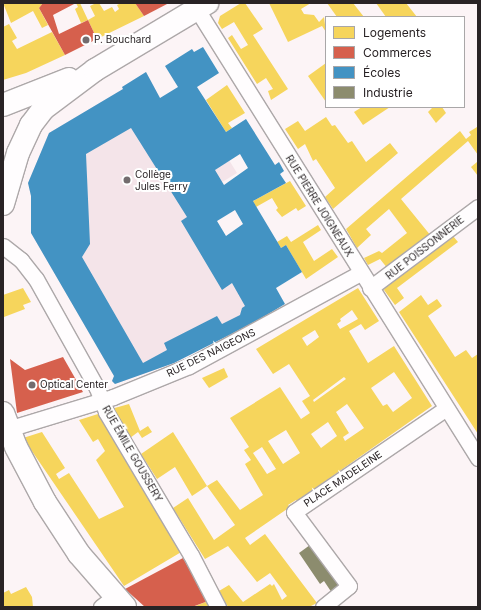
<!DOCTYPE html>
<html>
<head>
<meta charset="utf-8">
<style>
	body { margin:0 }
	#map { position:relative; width:481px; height:610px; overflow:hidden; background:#fcf4f6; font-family:Inter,sans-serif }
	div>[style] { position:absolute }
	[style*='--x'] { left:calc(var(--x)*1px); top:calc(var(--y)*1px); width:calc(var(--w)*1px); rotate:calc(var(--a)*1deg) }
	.built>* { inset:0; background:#f4e4e9 }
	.homes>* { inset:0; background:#f6d55c }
	.shops>* { inset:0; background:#d6604d }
	.schools>* { inset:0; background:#4393c3 }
	.industry>* { inset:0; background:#8c8c6e }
	.roads { filter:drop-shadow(1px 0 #ada8a9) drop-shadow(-1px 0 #ada8a9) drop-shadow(0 1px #ada8a9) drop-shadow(0 -1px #ada8a9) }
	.street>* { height:15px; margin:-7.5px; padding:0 7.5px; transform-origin:7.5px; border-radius:7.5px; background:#fffdfe }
	.primary>* { height:22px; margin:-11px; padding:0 11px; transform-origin:11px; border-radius:11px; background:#fffdfe }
	.dots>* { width:11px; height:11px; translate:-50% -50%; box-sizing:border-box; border:2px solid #fff; border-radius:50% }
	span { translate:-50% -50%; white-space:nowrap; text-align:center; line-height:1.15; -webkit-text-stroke:4px #fff; paint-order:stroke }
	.poi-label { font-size:10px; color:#292325 }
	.left { translate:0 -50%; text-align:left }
	.street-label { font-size:10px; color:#292325 }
	.frame { position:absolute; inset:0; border:4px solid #292325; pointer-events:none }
	.legend { position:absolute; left:325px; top:16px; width:140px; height:92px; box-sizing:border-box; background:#fff; border:1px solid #a9a7a8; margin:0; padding:5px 7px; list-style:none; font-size:12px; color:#292325 }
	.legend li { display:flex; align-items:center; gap:8px; height:20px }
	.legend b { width:20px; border:1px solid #a9a7a8 }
</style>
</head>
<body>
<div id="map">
	<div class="built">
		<div style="clip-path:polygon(146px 72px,160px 98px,224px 152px,237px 173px,191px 201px,260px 319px,174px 363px,115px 384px,112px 381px,114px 376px,31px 233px,31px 196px,28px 183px,49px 133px,123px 89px,122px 87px)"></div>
	</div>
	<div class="homes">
		<div style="clip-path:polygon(3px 3px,43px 3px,39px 8px,48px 25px,42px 28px,33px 11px,11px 23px)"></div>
		<div style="clip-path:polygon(76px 3px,80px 3px,88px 20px,95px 16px,90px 6px,96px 3px,99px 3px,104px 11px,112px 7px,115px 12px,119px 9px,117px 5px,121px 3px,135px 3px,144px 16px,97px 39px,88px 20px,81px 23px,75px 9px,78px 7px)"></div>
		<div style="clip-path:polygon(241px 3px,245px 3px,263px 29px,253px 35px,288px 89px,271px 100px,268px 91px,273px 89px,266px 78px,257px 84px,228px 38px,232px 35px,241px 49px,248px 45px,234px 22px,222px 29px,218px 23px,220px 16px)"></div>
		<div style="clip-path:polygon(269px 3px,311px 3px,301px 9px,304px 14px,314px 15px,319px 22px,324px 17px,326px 32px,322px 26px,288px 42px)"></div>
		<div style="clip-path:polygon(327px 3px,353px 3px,364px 17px,337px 17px)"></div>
		<div style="clip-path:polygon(376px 3px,406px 3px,417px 17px,386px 17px)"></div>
		<div style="clip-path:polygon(9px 24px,17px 38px,12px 41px,17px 49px,52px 32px,65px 55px,26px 73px,3px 80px,3px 27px)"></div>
		<div style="clip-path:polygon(326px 63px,326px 102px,308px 76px)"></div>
		<div style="clip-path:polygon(227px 85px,245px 113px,228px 123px,232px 128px,226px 132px,206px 100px)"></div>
		<div style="clip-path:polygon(362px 107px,390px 107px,363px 125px,354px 112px)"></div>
		<div style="clip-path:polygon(433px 107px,442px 107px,446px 113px,436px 123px,428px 112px)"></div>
		<div style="clip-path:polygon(326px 117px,332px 126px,335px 125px,348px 143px,352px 141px,366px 162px,390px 143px,398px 153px,333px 209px,325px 197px,335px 188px,316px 159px,313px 161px,305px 144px,298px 149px,285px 129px,298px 121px,305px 131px)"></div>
		<div style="clip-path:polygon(477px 127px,478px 155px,468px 141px,401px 199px,431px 236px,388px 269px,380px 259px,368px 265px,364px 258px,379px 251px,382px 253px,407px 233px,389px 209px,366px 229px,371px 235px,357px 248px,346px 229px,460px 131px,466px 139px,471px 135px,469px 132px)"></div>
		<div style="clip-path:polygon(477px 162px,478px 163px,478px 176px,471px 167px)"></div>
		<div style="clip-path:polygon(290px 181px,306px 206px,298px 211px,296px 208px,282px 217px,276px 210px,278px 208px,272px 198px,256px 207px,253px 201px)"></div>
		<div style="clip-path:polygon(318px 225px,321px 230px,303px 242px,314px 261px,332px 249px,338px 257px,306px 279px,286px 245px,281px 248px,277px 242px,287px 236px,291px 242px)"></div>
		<div style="clip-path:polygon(453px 236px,458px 242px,397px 288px,404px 298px,395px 305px,384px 290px,385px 286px)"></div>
		<div style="clip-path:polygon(23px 288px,31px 302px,23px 305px,25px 309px,4px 317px,3px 295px)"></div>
		<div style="clip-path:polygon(evenodd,358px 288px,379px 321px,365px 330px,361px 324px,349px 331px,368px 363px,394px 346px,432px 406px,297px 501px,296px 500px,288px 505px,290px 507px,245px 538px,250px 545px,265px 534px,317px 603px,309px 607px,228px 607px,219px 591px,229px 585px,243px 602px,270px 584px,272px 586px,274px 584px,282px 600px,287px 596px,270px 573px,257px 582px,228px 546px,205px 559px,173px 508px,188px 498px,214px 540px,235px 525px,207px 486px,217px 480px,240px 510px,263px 495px,245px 464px,251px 460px,244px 450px,249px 447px,230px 418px,280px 387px,301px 419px,310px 413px,302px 401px,310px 396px,289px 364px,273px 374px,256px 349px,358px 288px,352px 310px,358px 319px,340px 329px,337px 324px,341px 321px,340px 319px,352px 310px,358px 288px,315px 330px,319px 337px,307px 346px,302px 338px,315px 330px,358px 288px,394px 372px,412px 398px,393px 412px,387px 404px,383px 406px,371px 388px,394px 372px,358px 288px,344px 377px,346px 379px,314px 402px,313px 400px,344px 377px,358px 288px,347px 404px,364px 428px,345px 441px,343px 437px,349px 433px,336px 412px,347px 404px,358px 288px,328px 422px,337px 436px,321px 448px,311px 434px,328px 422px,358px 288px,286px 430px,300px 453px,283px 464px,268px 441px,286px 430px,358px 288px,262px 447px,276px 469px,267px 474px,253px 453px,262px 447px)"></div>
		<div style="clip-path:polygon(421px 295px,428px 305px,437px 299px,442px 306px,428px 316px,455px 357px,466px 350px,472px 358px,478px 354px,478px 434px,399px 312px)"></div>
		<div style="clip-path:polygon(224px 368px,228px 377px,209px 388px,202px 378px)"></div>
		<div style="clip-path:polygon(129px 404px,140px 431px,148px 426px,152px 432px,142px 438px,138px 432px,130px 438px,111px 409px)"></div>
		<div style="clip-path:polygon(98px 414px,183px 551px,124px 586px,23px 438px,42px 432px,65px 468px,56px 474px,59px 479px,69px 473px,99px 519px,124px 507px,96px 460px,105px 451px,98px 439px,93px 442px,79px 420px)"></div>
		<div style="clip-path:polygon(173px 432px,207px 486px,192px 496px,175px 467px,157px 479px,141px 454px)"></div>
		<div style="clip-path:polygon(26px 587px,32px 597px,33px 607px,3px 607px,3px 593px,9px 590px,11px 594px)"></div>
		<div style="clip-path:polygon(208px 601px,211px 607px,193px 607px)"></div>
	</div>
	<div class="shops">
		<div style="clip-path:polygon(43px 3px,76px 3px,53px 15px,59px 34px,88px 20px,97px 39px,65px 55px,39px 8px)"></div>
		<div style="clip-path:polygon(135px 3px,169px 3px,144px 16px)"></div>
		<div style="clip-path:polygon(63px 357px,83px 392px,17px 413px,10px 359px,25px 370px)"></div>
		<div style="clip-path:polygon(183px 558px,208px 601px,192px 607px,145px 607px,125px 589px)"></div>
	</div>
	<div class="schools">
		<div style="clip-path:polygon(evenodd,203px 47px,219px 73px,197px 87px,226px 132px,246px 119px,275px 165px,279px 162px,284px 171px,280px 174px,286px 183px,253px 201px,281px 248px,286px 245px,302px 272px,276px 288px,285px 304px,255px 322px,174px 363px,115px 384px,112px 381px,114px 376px,31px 233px,31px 196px,28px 183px,49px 133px,123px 89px,122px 87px,146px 72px,160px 98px,178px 87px,165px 66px,192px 49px,194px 52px,203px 47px,131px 128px,187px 217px,181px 221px,222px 290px,232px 283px,245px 306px,242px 308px,240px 315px,222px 324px,217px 316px,164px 343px,167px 350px,143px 363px,82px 257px,90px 244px,86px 154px,131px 128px,203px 47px,240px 154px,248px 168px,224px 185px,215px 170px,240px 154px,203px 47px,235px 210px,243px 224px,226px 236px,217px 221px,235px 210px)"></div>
	</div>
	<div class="industry">
		<div style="clip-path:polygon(310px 545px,341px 588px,332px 593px,324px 581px,320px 584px,299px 553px)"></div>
	</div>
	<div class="roads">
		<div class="street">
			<div style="--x:193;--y:3;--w:537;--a:57.94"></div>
			<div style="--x:3;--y:246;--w:23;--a:38"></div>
			<div style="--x:21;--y:260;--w:24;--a:52"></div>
			<div style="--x:36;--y:279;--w:125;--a:60.8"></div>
			<div style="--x:97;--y:388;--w:26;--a:69"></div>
			<div style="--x:106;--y:412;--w:166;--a:59.3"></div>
			<div style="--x:191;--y:555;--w:59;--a:62.6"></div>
			<div style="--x:370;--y:288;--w:135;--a:-36.9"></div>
			<div style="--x:8;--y:429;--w:110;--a:-16.9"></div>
			<div style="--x:113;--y:397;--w:82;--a:-22.2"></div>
			<div style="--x:189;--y:366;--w:195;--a:-28.5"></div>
			<div style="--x:101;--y:607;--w:16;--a:-38"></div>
			<div style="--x:323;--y:607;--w:33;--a:-39"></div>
			<div style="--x:349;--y:586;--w:92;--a:-126.6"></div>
			<div style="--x:294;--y:512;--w:183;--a:-34.3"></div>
		</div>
		<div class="primary">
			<div style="--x:3;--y:105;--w:71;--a:-21.5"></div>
			<div style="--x:3;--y:204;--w:53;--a:-73.6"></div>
			<div style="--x:18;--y:153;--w:31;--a:-65"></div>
			<div style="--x:31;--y:125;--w:20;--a:-53"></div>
			<div style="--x:43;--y:109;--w:65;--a:-36.9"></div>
			<div style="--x:95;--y:70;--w:131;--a:-30.9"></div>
			<div style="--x:3;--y:413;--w:36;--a:69"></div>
			<div style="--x:16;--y:447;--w:62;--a:62.2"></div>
			<div style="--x:45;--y:502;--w:62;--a:56.8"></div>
			<div style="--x:79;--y:554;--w:70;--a:49"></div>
		</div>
	</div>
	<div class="dots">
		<div style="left:86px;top:40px;background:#736c6e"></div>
		<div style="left:127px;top:180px;background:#736c6e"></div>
		<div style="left:32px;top:385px;background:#736c6e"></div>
	</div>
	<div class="poi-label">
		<span class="left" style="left:94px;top:40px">P. Bouchard</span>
		<span class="left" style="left:135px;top:180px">Collège<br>Jules Ferry</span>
		<span class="left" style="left:40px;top:385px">Optical Center</span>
	</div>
	<div class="street-label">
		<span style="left:319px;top:206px;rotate:58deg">RUE PIERRE JOIGNEAUX</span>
		<span style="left:425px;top:248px;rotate:-38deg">RUE POISSONNERIE</span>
		<span style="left:211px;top:353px;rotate:-26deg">RUE DES NAIGEONS</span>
		<span style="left:132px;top:454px;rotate:60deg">RUE ÉMILE GOUSSERY</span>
		<span style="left:343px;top:479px;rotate:-34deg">PLACE MADELEINE</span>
	</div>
	<div class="frame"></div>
	<ul class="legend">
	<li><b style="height:11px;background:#f6d55c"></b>Logements</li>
	<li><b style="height:11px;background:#d6604d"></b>Commerces</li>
	<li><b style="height:11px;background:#4393c3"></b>Écoles</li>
	<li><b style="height:11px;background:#8c8c6e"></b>Industrie</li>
	</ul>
</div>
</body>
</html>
